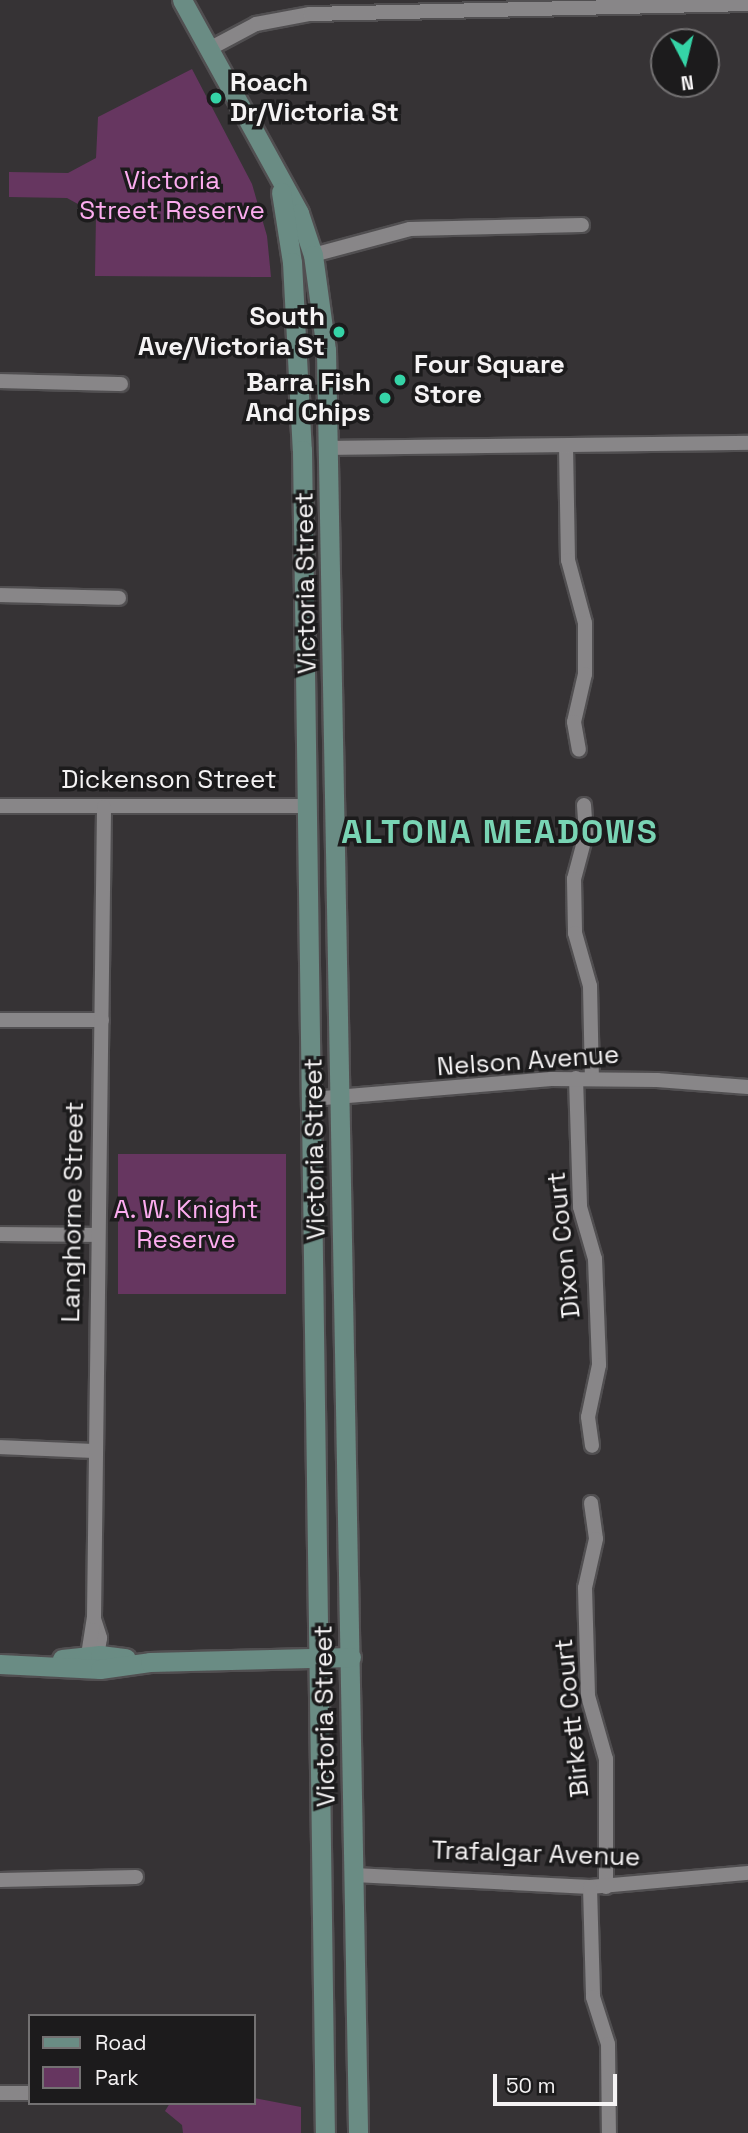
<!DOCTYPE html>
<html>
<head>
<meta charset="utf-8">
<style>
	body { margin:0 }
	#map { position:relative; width:748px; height:2133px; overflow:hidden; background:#363335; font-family:"Space Grotesk",sans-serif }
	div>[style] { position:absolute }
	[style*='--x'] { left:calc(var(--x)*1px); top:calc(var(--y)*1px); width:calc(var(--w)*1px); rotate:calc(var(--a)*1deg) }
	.green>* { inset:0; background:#663660; transform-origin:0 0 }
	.roads { filter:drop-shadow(2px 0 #514f51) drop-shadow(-2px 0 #514f51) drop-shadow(0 2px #514f51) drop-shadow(0 -2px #514f51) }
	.street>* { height:14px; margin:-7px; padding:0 7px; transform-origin:7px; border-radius:7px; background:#888688 }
	.secondary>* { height:19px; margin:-9.5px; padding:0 9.5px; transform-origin:9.5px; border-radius:9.5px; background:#6a8c84 }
	.dots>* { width:19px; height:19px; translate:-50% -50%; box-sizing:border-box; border:4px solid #1c1b1c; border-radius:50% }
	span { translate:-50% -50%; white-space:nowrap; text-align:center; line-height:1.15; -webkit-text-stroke:7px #1c1b1c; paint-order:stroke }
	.poi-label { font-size:26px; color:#f5f3f4; font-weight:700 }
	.left { translate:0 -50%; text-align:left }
	.right { translate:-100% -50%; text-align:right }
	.park-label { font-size:26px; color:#fcacef }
	.street-label { font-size:26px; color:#f5f3f4 }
	.district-label { font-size:33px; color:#79d4b4; font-weight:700; letter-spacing:2px }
	.legend { position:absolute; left:28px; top:2014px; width:228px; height:91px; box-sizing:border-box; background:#1c1b1c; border:2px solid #737172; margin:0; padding:9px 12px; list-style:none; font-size:21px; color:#f5f3f4 }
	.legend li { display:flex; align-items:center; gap:14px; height:35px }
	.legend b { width:35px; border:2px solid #737172 }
	.north { position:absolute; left:650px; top:28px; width:70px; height:70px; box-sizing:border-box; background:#1c1b1c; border:2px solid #737172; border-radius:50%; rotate:173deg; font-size:19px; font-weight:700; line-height:28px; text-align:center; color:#f5f3f4 }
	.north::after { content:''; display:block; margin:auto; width:24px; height:32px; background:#35d4a7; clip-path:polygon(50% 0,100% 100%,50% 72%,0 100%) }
	.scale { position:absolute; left:493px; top:2074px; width:124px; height:32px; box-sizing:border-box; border:4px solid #f5f3f4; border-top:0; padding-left:9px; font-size:21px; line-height:24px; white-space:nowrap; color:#f5f3f4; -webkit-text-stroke:5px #1c1b1c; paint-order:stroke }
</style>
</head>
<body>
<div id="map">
	<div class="green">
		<div style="clip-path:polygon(192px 69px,252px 184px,267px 236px,271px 277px,95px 276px,96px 214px,67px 198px,9px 197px,9px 172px,68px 173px,96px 158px,98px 117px)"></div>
		<div style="left:118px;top:1154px;width:168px;height:140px"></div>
		<div style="clip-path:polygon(254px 2098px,301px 2107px,301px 2133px,183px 2133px,182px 2125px,165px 2111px,170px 2103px,254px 2103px)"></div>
	</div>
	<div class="roads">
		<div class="street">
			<div style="--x:209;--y:49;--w:53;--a:-28"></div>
			<div style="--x:256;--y:24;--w:55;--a:-10.5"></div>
			<div style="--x:310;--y:14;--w:438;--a:-1.3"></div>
			<div style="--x:313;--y:255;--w:100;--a:-15"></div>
			<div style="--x:410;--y:229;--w:172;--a:-1.3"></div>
			<div style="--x:0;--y:381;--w:121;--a:1.4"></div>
			<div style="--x:566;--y:446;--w:114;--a:89"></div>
			<div style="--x:568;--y:560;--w:65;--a:74.9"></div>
			<div style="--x:585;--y:623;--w:51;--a:90"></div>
			<div style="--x:585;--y:674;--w:49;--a:102.9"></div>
			<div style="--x:574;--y:722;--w:28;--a:80"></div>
			<div style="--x:330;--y:448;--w:418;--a:-0.7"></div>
			<div style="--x:0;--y:595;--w:119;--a:1.4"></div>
			<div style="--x:584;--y:805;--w:29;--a:86"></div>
			<div style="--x:586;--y:834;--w:47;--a:104.9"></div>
			<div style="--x:574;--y:879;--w:54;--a:88.9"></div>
			<div style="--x:575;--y:933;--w:55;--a:74.2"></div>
			<div style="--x:590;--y:986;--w:92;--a:88.8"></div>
			<div style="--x:0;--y:806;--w:308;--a:0"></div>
			<div style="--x:0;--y:1020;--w:102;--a:0"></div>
			<div style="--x:576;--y:1078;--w:129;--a:88.2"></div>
			<div style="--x:580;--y:1207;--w:54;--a:73.9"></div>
			<div style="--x:595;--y:1259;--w:106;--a:87.8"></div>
			<div style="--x:599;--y:1365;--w:53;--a:101.9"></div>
			<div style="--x:588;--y:1417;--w:29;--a:82"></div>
			<div style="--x:312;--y:1099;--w:240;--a:-4.8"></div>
			<div style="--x:551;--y:1079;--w:106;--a:0.5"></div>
			<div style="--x:657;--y:1080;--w:91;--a:4.4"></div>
			<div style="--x:0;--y:1234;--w:97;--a:0.6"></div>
			<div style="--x:0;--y:1447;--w:93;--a:2.5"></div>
			<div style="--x:591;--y:1503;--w:36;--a:82"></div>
			<div style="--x:596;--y:1539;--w:50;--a:102.7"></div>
			<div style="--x:585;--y:1588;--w:108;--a:88.4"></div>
			<div style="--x:588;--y:1696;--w:66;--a:74.1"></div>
			<div style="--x:606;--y:1759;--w:128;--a:90"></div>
			<div style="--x:94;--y:1619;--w:20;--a:72"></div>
			<div style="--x:100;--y:1638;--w:26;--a:99"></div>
			<div style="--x:93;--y:1665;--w:11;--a:-117"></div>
			<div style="--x:88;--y:1655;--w:38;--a:-81"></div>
			<div style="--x:94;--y:1617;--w:810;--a:-89.29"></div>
			<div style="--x:354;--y:1875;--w:236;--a:2.9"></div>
			<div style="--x:590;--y:1887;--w:159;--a:-5.1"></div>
			<div style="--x:0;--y:1880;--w:136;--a:-1.3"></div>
			<div style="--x:590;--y:1887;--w:110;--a:88.4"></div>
			<div style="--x:593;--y:1997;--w:49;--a:72.3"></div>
			<div style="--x:608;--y:2044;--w:89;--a:89.4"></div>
			<div style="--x:0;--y:2093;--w:30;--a:0"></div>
		</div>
		<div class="secondary">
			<div style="--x:182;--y:0;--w:243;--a:61.2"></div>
			<div style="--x:299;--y:213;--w:44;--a:71.6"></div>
			<div style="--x:313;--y:255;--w:96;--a:82.2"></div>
			<div style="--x:326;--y:350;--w:1783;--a:88.97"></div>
			<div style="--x:281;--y:192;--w:71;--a:81.1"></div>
			<div style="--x:292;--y:262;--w:188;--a:87"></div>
			<div style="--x:302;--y:450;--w:1683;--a:89.22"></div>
			<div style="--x:62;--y:1659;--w:38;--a:-6"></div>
			<div style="--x:100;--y:1655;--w:26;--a:7"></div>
			<div style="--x:0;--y:1664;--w:100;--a:2.9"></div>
			<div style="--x:100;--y:1669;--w:50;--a:-8"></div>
			<div style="--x:150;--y:1662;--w:201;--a:-1.4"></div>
		</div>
	</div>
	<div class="dots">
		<div style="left:216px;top:98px;background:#35d4a7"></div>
		<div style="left:339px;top:332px;background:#35d4a7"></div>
		<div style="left:400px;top:380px;background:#35d4a7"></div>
		<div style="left:385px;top:398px;background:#35d4a7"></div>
	</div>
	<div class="poi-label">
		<span class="left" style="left:230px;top:98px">Roach<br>Dr/Victoria St</span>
		<span class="right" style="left:325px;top:332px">South<br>Ave/Victoria St</span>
		<span class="left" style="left:414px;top:380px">Four Square<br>Store</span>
		<span class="right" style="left:371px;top:398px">Barra Fish<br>And Chips</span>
	</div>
	<div class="park-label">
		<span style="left:172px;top:196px">Victoria<br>Street Reserve</span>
		<span style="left:186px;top:1225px">A. W. Knight<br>Reserve</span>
	</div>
	<div class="street-label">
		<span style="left:306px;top:583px;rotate:-91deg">Victoria Street</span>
		<span style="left:169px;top:780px">Dickenson Street</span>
		<span style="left:528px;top:1061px;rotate:-4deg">Nelson Avenue</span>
		<span style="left:315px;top:1149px;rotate:-91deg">Victoria Street</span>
		<span style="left:73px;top:1212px;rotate:-89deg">Langhorne Street</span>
		<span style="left:564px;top:1245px;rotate:-96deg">Dixon Court</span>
		<span style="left:325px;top:1716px;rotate:-91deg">Victoria Street</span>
		<span style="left:572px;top:1718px;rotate:-96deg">Birkett Court</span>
		<span style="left:536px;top:1854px;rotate:2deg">Trafalgar Avenue</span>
	</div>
	<div class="district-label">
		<span style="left:500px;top:833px">ALTONA MEADOWS</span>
	</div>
	<ul class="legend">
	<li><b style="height:9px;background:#6a8c84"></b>Road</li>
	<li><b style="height:19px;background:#663660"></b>Park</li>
	</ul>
	<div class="north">N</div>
	<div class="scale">50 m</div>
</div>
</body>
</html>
